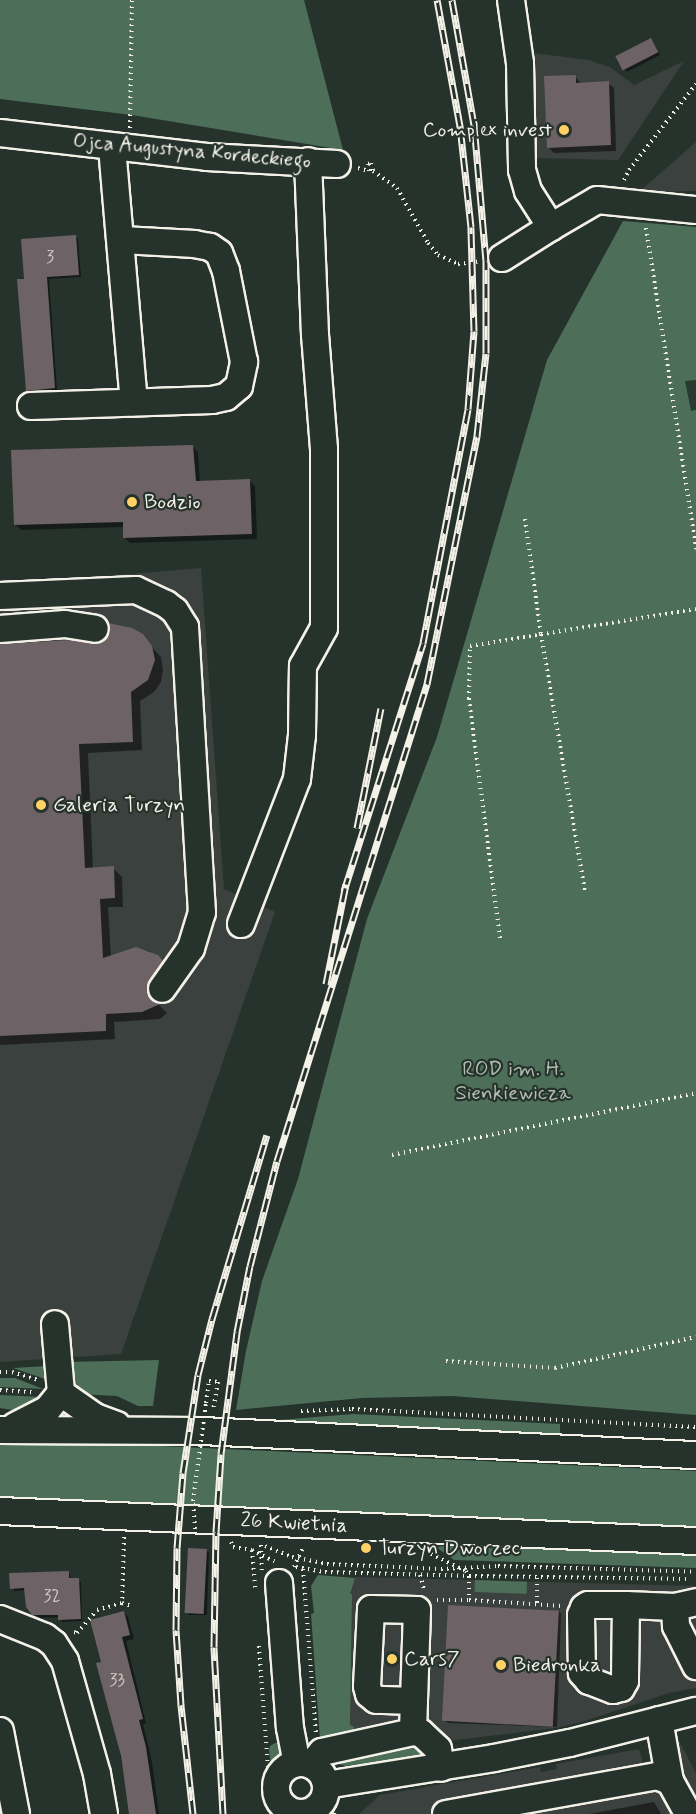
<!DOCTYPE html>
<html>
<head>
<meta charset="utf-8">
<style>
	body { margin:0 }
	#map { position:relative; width:696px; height:1814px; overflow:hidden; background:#26332d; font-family:Mynerve,sans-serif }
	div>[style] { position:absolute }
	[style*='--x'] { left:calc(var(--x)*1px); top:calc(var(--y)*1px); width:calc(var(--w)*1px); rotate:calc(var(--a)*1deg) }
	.built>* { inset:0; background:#3b413e }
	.green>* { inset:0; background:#4d6f5a; transform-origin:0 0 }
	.shadow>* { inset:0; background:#0007 }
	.building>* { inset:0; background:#6d6265; transform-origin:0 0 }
	.path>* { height:4px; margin-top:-2px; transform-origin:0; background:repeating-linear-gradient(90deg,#f4f1e8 0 1.5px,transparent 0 6px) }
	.roads { filter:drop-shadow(2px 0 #f4f1e8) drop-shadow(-2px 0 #f4f1e8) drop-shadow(0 2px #f4f1e8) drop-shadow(0 -2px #f4f1e8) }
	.minor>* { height:26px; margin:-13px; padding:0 13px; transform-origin:13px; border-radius:13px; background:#26332d }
	.minor>.ring { margin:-13px; padding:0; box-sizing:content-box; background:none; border:26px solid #26332d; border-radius:50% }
	.rail>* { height:7px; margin-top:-3.5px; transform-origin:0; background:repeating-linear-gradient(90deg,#26332d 0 14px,#f4f1e8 0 28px); box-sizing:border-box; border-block:2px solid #f4f1e8 }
	.path-bridge>* { height:4px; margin-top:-2px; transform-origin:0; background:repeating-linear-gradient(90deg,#f4f1e8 0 1.5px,transparent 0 6px) }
	.dots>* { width:16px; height:16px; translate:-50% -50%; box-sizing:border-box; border:3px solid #26332d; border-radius:50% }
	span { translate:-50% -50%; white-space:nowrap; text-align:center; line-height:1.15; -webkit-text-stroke:4.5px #26332d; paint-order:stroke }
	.number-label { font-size:18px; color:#d2cdc7 }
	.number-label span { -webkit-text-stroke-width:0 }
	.poi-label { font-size:21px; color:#f4f1e8 }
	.right { translate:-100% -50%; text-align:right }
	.left { translate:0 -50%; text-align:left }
	.street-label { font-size:21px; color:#f4f1e8 }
	.park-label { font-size:21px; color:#b1bdaf }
</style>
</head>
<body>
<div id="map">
	<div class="built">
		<div style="clip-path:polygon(526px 52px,588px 60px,610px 67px,634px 85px,684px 61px,618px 160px,532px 158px)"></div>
		<div style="clip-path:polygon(696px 142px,696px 191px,639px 192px)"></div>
		<div style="clip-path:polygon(201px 568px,224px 889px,275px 912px,121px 1354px,0 1362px,0 585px)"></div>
		<div style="clip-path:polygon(356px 1577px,696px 1586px,696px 1688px,669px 1693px,585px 1721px,556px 1728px,340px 1754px,347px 1594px)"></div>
		<div style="clip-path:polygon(679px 1741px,696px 1773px,696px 1814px,359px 1814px,380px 1795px,540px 1767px,541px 1772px,557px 1769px,556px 1764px,639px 1749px,643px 1763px,670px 1754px,672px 1742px)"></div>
	</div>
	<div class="green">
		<div style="clip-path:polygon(0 0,304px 0,343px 150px,132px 115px,0 99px)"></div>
		<div style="clip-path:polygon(623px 221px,696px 227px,696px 1415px,452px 1396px,362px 1398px,236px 1410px,246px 1351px,262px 1281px,298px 1179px,367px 919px,437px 737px,547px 360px)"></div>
		<div style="clip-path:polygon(159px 1360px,153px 1406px,138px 1406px,117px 1396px,78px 1394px,68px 1385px,66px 1362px)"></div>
		<div style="clip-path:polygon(47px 1366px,45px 1379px,13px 1368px)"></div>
		<div style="clip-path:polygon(0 1378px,15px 1378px,43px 1389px,0 1387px)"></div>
		<div style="clip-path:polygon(0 1395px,42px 1397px,25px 1412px,0 1408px)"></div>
		<div style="clip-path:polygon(353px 1414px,560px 1424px,560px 1434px,279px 1420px)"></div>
		<div style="clip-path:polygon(0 1444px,139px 1445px,696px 1471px,696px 1530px,0 1499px)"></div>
		<div style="clip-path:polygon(476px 1542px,696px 1551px,696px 1568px,454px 1560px,436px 1547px)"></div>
		<div style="clip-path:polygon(318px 1575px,355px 1578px,350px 1594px,352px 1594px,350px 1725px,354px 1727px,353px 1733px,320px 1740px,311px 1614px,314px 1613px,311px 1586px)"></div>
		<div style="left:475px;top:1580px;width:52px;height:12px;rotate:2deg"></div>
		<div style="clip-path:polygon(275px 1743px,283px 1743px,283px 1754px,272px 1775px,269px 1750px,270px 1746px)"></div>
		<div style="clip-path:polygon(418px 1744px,428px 1756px,345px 1766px,329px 1760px)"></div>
	</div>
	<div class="shadow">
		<div style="clip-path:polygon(653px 42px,660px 55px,627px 72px,624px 69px)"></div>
		<div style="clip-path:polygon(575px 76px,581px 84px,608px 83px,614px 88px,616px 151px,554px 153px,548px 147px)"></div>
		<div style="clip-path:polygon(75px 237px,78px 239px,81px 277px,49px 279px,57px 390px,30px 393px,28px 390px,26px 280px)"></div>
		<div style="clip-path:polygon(696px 380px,696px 410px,691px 411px,685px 381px)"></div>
		<div style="clip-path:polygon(192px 446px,198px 452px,200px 482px,249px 481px,255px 486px,257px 539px,130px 543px,125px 538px,125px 527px,21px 530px,15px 524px)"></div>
		<div style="clip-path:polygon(137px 632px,161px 657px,163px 670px,161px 682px,154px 692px,140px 701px,142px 750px,88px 753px,93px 869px,113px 868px,122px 877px,123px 907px,108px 907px,111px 957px,136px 949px,149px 951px,159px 958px,168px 967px,155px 998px,157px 1003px,167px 1013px,160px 1019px,114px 1022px,115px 1039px,0 1045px,0 645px,93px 645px)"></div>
		<div style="clip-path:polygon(206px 1550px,209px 1553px,207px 1615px,189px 1615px,187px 1612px)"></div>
		<div style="clip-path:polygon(69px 1572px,71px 1579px,81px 1582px,82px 1621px,62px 1622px,60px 1617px,41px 1618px,34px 1615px,26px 1590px,15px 1591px,12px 1588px)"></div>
		<div style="clip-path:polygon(559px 1611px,561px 1614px,557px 1727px,448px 1723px,445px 1720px)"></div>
		<div style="clip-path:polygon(124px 1612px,128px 1617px,134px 1639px,126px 1641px,146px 1723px,143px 1724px,152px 1762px,159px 1814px,131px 1814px,103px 1663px)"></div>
		<div style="clip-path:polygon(654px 1802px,661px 1814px,589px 1814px)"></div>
	</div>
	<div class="building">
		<div style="left:651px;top:38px;width:16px;height:40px;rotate:63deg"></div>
		<div style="clip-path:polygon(576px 75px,576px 83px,609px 81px,611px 145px,547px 148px,544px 76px)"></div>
		<div style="clip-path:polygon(76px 235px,79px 275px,47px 277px,55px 388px,26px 391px,17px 279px,24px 279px,21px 239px)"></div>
		<div style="clip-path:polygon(193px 445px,196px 481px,250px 479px,252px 534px,123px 538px,123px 522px,14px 525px,11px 450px)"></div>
		<div style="clip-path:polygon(108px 623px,132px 628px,143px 634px,152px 646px,155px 660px,148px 680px,131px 692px,133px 742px,79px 744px,85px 868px,114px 866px,115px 898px,100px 899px,103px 958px,136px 947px,158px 955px,163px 961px,147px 988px,149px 996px,160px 1004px,142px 1012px,106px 1014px,106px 1031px,0 1036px,0 644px,71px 640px,100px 643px,110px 632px)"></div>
		<div style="left:188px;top:1548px;width:19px;height:65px;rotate:3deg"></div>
		<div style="clip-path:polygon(69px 1571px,69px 1578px,79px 1578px,81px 1619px,58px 1620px,58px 1615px,32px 1615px,26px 1607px,24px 1588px,10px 1589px,9px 1573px)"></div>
		<div style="left:448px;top:1605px;width:111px;height:116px;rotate:3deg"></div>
		<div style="clip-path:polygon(124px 1611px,130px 1635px,122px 1637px,143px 1719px,139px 1720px,146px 1747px,156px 1814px,129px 1814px,121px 1756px,96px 1663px,101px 1662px,90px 1620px)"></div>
	</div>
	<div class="path">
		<div style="--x:130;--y:128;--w:128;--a:-89.1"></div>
		<div style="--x:358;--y:168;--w:11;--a:15"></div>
		<div style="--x:369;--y:171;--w:7;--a:-98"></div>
		<div style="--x:368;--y:164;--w:3;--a:-18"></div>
		<div style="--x:371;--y:163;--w:8;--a:76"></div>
		<div style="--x:373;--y:171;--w:29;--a:35"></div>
		<div style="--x:397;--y:188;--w:63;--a:60.6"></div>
		<div style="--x:428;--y:243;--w:16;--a:50"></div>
		<div style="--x:438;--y:255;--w:22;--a:24"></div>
		<div style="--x:458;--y:264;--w:24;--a:-7"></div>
		<div style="--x:624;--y:180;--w:11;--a:-63"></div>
		<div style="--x:629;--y:170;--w:109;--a:-52.1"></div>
		<div style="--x:646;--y:228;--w:325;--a:81.1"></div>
		<div style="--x:525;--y:519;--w:116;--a:82.1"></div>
		<div style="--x:541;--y:634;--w:261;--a:80.3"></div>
		<div style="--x:500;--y:938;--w:241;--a:-97.4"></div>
		<div style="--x:469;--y:699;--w:53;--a:-88.9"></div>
		<div style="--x:470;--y:646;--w:229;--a:-9.3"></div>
		<div style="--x:392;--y:1155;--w:310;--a:-11.5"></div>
		<div style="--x:446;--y:1361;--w:109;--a:3.7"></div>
		<div style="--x:555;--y:1368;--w:144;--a:-12.4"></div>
		<div style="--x:0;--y:1372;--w:12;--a:0"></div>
		<div style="--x:12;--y:1372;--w:28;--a:17"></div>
		<div style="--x:0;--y:1390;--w:32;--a:4"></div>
		<div style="--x:206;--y:1403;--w:22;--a:-82"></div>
		<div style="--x:209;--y:1381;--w:9;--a:6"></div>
		<div style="--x:218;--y:1382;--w:27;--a:100"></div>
		<div style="--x:301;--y:1411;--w:51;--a:-2.2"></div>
		<div style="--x:352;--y:1409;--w:344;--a:3"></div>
		<div style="--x:124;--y:1537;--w:66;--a:91.7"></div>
		<div style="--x:122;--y:1603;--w:10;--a:17"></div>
		<div style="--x:231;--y:1542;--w:5;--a:68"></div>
		<div style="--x:233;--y:1547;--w:19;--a:9"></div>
		<div style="--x:252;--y:1550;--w:25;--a:27"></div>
		<div style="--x:261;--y:1545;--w:25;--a:88"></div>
		<div style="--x:265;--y:1546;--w:29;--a:22"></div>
		<div style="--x:292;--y:1557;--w:36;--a:11"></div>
		<div style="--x:327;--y:1564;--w:114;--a:2.5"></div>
		<div style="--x:441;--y:1569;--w:57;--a:-3"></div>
		<div style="--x:498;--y:1566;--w:198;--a:1.7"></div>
		<div style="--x:252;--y:1550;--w:38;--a:85"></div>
		<div style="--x:431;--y:1554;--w:39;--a:26"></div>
		<div style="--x:466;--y:1571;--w:6;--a:59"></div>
		<div style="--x:469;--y:1576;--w:217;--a:0.8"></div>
		<div style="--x:294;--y:1567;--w:23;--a:-65"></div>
		<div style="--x:296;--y:1567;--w:29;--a:10"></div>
		<div style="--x:325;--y:1572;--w:144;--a:1.6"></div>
		<div style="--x:469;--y:1576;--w:24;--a:90"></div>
		<div style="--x:469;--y:1600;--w:93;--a:3.7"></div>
		<div style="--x:303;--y:1569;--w:165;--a:85.5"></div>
		<div style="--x:420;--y:1575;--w:15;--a:74"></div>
		<div style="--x:437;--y:1600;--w:31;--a:0"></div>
		<div style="--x:537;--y:1603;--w:28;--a:-90"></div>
		<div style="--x:74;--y:1632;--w:3;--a:18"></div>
		<div style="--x:77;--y:1633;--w:30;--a:-49"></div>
		<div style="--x:97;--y:1610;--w:26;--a:-16"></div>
		<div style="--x:259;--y:1646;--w:123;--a:85.8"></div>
		<div style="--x:268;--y:1769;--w:26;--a:94"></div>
		<div style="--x:266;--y:1795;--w:10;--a:66"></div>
		<div style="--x:270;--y:1804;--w:13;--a:48"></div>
		<div style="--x:334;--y:1814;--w:8;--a:-83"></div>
	</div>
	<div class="roads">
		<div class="minor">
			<div style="--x:511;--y:0;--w:64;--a:81.9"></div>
			<div style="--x:520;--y:63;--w:107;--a:88.9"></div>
			<div style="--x:522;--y:170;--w:22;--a:74"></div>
			<div style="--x:528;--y:191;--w:43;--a:57.4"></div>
			<div style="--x:551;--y:227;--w:53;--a:-30.4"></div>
			<div style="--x:597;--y:200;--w:100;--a:5.8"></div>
			<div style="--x:0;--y:133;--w:208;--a:6.6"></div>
			<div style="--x:207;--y:157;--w:130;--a:3.1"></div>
			<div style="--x:112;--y:147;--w:256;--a:85.1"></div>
			<div style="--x:502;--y:258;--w:58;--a:-32.3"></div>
			<div style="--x:31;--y:406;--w:181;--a:-1.9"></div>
			<div style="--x:212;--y:400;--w:14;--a:-12"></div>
			<div style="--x:226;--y:397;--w:17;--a:-40"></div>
			<div style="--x:239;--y:386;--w:25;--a:-78"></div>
			<div style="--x:244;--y:362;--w:93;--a:-101.2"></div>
			<div style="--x:226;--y:271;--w:19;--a:-111"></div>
			<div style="--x:219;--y:253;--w:11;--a:-146"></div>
			<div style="--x:210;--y:247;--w:15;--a:-169"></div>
			<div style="--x:195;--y:244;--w:73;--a:-176.9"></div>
			<div style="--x:0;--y:596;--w:136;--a:-2.5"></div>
			<div style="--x:136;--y:590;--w:33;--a:25"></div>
			<div style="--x:166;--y:604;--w:11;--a:38"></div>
			<div style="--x:175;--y:611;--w:19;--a:58"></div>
			<div style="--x:185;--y:627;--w:286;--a:86.6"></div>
			<div style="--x:202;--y:912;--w:38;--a:107"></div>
			<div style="--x:191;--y:948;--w:50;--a:125.3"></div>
			<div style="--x:0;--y:629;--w:65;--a:-4.4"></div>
			<div style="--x:65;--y:624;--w:30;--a:9"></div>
			<div style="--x:241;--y:924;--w:155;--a:-68.9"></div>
			<div style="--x:297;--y:779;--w:44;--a:-83.5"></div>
			<div style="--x:302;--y:735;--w:69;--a:-89.2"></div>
			<div style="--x:303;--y:666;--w:43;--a:-61.1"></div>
			<div style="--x:324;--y:628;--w:179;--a:-90"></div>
			<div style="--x:324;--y:449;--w:114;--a:-94.5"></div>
			<div style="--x:315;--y:335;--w:174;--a:-92.3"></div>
			<div style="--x:61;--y:1393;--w:42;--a:35.2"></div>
			<div style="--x:95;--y:1417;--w:23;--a:20"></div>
			<div style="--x:15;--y:1426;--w:36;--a:-27"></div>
			<div style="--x:47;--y:1410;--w:22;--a:-51"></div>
			<div style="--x:61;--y:1393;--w:69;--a:-95"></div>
			<div style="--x:0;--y:1430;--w:202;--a:0.3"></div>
			<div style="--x:202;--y:1431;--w:495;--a:2.8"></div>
			<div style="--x:0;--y:1511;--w:697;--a:2.47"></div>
			<div style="--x:279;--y:1583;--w:145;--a:85.7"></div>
			<div style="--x:290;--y:1728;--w:36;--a:79"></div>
			<div style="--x:626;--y:1605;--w:76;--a:90.8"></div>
			<div style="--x:625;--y:1681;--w:8;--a:120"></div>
			<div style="--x:621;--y:1688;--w:8;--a:166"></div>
			<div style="--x:613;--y:1690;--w:26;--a:-159"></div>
			<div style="--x:589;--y:1681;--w:11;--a:-131"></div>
			<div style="--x:582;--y:1673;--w:58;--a:-91"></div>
			<div style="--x:581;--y:1615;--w:8;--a:-67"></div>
			<div style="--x:584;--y:1608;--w:5;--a:-37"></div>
			<div style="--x:588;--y:1605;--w:38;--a:0"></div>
			<div style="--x:626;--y:1605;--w:49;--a:2.3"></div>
			<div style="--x:675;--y:1607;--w:22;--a:-13"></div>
			<div style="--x:675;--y:1607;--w:19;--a:87"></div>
			<div style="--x:676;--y:1626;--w:45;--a:63.4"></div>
			<div style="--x:0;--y:1619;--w:48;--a:21.8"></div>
			<div style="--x:45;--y:1637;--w:11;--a:38"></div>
			<div style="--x:54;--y:1644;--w:20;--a:57"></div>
			<div style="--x:65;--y:1661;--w:117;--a:74.2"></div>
			<div style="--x:97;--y:1774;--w:41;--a:80.1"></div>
			<div style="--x:414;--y:1701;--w:38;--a:-178"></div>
			<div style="--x:376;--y:1700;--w:9;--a:-139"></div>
			<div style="--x:369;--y:1694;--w:8;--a:-104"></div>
			<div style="--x:367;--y:1686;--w:77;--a:-87"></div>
			<div style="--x:371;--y:1609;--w:46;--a:1.2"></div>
			<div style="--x:417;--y:1610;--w:122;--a:91.9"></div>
			<div style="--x:413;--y:1732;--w:8;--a:7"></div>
			<div style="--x:421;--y:1733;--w:23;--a:43"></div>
			<div style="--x:438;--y:1749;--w:19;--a:81"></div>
			<div style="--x:659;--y:1720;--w:62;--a:79.8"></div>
			<div style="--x:670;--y:1781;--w:38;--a:61"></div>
			<div style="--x:0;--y:1731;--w:85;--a:79.1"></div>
			<div class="ring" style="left:276px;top:1763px;width:24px;height:24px"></div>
			<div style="--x:311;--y:1765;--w:17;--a:-50"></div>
			<div style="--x:322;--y:1752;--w:93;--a:-12.4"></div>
			<div style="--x:326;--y:1785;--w:170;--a:-9.1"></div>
			<div style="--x:494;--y:1758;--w:77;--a:-11.2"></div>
			<div style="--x:570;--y:1743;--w:130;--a:-14.3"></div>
			<div style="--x:446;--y:1814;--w:214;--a:-10.2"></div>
			<div style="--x:657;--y:1776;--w:14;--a:21"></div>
		</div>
	</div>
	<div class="rail">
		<div style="--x:357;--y:828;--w:122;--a:-78.7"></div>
		<div style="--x:344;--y:891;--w:260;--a:-72.3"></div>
		<div style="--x:423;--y:643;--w:238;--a:-79.1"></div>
		<div style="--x:468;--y:409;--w:78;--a:-85.6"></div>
		<div style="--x:474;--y:331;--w:104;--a:-91.7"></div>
		<div style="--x:471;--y:227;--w:102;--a:-96.2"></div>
		<div style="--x:460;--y:126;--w:128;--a:-100.3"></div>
		<div style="--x:326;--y:984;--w:102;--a:-78.7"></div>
		<div style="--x:193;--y:1814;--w:110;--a:-96.3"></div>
		<div style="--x:181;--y:1705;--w:75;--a:-93.8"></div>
		<div style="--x:176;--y:1630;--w:82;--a:-89.3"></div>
		<div style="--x:177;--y:1548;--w:75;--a:-85.4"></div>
		<div style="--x:183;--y:1473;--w:99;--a:-81.3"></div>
		<div style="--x:198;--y:1375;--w:58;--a:-76"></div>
		<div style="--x:212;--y:1319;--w:192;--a:-73.4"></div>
		<div style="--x:223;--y:1814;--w:167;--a:-93.1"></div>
		<div style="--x:214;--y:1647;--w:115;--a:-89"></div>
		<div style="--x:216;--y:1532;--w:78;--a:-86.3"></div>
		<div style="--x:221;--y:1454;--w:123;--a:-82.5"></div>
		<div style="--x:237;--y:1332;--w:67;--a:-78.9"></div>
		<div style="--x:250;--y:1266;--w:108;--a:-75.6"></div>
		<div style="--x:277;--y:1161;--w:500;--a:-72.54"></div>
		<div style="--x:427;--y:684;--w:253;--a:-78.6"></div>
		<div style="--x:477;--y:436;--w:83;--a:-83.8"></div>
		<div style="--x:486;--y:353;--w:92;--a:-90"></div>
		<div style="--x:486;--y:261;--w:137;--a:-95"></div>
		<div style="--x:474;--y:125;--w:127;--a:-100"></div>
	</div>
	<div class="path-bridge">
		<div style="--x:195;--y:1529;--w:28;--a:-94"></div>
		<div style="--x:193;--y:1501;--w:99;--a:-82.4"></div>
	</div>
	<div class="dots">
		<div style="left:564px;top:130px;background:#ffd166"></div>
		<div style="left:132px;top:502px;background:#ffd166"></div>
		<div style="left:41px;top:805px;background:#ffd166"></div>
		<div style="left:366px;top:1548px;background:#ffd166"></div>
		<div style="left:392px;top:1659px;background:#ffd166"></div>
		<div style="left:501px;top:1665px;background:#ffd166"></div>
	</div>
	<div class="number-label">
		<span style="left:50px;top:257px">3</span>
		<span style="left:52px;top:1596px">32</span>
		<span style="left:117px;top:1680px">33</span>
	</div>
	<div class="poi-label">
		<span class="right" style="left:552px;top:130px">Complex invest</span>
		<span class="left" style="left:144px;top:502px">Bodzio</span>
		<span class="left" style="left:53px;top:805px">Galeria Turzyn</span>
		<span class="left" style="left:378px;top:1548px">Turzyn Dworzec</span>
		<span class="left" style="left:404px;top:1659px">Cars7</span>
		<span class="left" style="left:513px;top:1665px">Biedronka</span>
	</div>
	<div class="street-label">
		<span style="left:192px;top:151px;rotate:5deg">Ojca Augustyna Kordeckiego</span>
		<span style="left:294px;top:1523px;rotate:3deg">26 Kwietnia</span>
	</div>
	<div class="park-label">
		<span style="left:513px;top:1081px">ROD im. H.<br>Sienkiewicza</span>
	</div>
</div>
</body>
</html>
